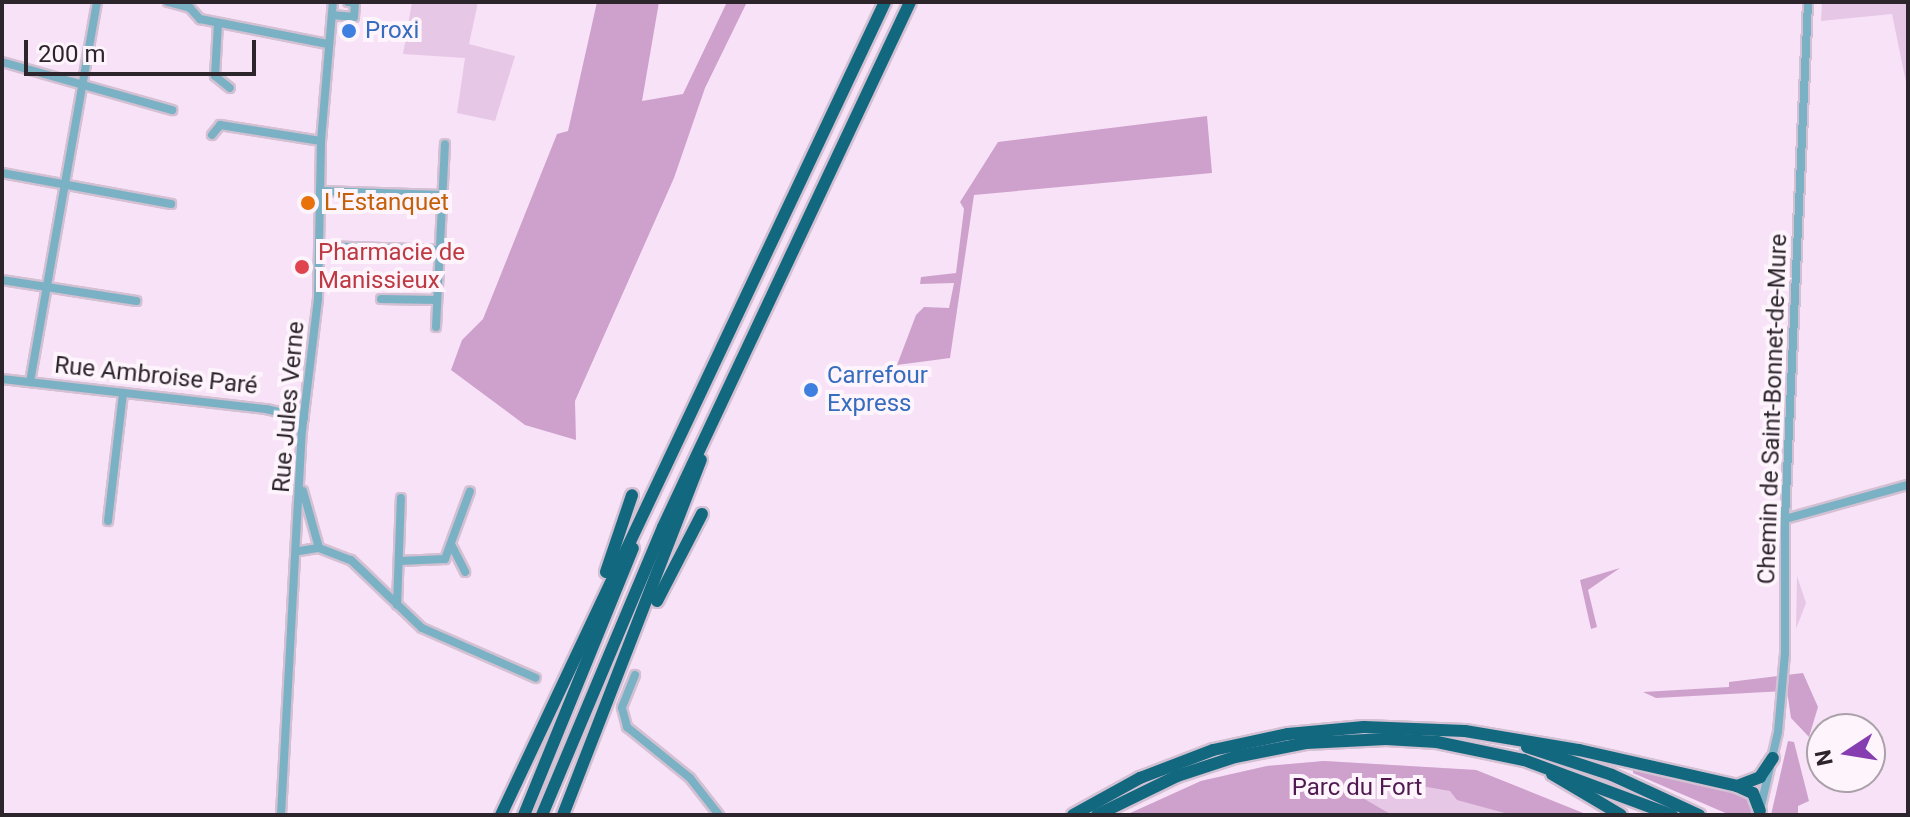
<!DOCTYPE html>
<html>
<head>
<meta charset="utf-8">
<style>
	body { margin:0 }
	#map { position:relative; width:1910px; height:817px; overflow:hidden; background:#f8e2f7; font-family:Roboto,sans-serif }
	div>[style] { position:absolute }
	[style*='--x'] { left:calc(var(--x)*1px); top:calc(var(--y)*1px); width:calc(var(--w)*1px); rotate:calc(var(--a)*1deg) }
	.green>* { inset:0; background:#e7c7e6 }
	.forest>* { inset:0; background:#cea1cd }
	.roads { filter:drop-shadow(2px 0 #d3c0d2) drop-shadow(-2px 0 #d3c0d2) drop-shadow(0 2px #d3c0d2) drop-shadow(0 -2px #d3c0d2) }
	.minor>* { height:8px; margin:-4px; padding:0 4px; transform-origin:4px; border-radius:4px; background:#7bb1c4 }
	.highway>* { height:12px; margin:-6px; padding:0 6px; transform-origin:6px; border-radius:6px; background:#11687f }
	.dots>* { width:22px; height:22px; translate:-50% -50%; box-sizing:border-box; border:4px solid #fdf4fc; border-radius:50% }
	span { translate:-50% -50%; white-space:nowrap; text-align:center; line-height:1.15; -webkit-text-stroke:8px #fdf4fc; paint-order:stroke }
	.shop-label { font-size:24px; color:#366cbe }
	.left { translate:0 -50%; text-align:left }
	.food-label { font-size:24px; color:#c56008 }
	.health-label { font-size:24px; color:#be3a42 }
	.street-label { font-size:24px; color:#2d252c }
	.park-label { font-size:24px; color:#501a51 }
	.frame { position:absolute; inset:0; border:4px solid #2d252c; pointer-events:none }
	.north { position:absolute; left:1806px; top:713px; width:80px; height:80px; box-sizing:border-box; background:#fdf4fc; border:2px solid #aaa1a9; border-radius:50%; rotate:258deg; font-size:22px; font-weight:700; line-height:32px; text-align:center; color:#2d252c }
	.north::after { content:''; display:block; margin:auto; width:28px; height:36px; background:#853db0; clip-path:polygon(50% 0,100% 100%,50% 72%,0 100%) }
	.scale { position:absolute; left:24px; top:40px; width:232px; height:36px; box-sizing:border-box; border:4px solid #2d252c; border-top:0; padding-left:10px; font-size:24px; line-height:28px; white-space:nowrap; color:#2d252c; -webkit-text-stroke:6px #fdf4fc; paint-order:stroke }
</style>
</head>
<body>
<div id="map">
	<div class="green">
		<div style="clip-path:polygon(412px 2px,478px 2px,469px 44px,515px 56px,495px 121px,457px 113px,465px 58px,403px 54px)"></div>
		<div style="clip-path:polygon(1822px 2px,1908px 2px,1908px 92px,1892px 14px,1821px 21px)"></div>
		<div style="clip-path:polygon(1797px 576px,1806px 603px,1796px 629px)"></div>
		<div style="clip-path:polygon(1324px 761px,1476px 770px,1588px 815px,1126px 815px,1201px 781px,1267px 766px)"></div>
	</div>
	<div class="forest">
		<div style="clip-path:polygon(597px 2px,659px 2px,642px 101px,683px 94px,727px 2px,747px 2px,705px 88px,674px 178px,575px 401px,576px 440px,525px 425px,451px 370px,462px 340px,483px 319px,557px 134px,568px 131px)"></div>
		<div style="clip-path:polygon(1207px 116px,1212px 173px,974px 195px,950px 358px,897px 365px,916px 315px,924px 307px,949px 308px,954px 283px,920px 284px,921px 277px,956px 273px,964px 209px,960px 202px,998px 142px)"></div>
		<div style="clip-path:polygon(1620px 568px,1588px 590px,1597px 627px,1591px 629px,1580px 580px)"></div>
		<div style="clip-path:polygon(1803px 673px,1818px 707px,1809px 737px,1791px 718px,1787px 691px,1656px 698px,1643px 692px,1729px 687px,1729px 682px)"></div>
		<div style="clip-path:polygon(1788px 741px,1794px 742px,1809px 801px,1798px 806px,1798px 815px,1771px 815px)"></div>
		<div style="clip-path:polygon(1324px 761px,1476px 770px,1588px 815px,1512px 815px,1457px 800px,1450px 791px,1369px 777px,1342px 786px,1392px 815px,1126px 815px,1201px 781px,1267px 766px)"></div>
		<div style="clip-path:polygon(1633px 768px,1742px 793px,1753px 805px,1750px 815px,1730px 815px,1633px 773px)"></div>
	</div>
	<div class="roads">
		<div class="minor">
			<div style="--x:168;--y:2;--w:23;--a:15"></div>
			<div style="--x:190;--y:8;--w:15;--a:48"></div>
			<div style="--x:200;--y:19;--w:130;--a:11.1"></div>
			<div style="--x:332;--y:15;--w:22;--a:5"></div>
			<div style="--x:354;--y:17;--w:14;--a:-86"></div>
			<div style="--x:355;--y:3;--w:7;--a:-172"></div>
			<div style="--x:218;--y:23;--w:53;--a:93.2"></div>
			<div style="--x:215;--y:76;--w:19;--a:39"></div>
			<div style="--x:2;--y:62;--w:177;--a:15.8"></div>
			<div style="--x:212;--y:135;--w:13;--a:-51"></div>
			<div style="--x:220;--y:125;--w:102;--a:9"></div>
			<div style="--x:2;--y:173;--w:172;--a:10.4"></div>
			<div style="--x:320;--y:191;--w:122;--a:1.9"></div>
			<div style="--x:319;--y:246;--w:120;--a:1.9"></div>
			<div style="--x:2;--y:280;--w:136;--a:8.9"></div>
			<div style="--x:381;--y:299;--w:56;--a:1"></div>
			<div style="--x:436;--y:327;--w:183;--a:-87.2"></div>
			<div style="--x:2;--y:379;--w:266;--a:6.5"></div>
			<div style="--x:266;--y:409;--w:39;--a:13"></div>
			<div style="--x:30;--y:382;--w:386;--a:-80"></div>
			<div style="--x:303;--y:491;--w:59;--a:74.3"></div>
			<div style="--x:1785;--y:519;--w:128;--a:-15.5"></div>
			<div style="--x:108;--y:521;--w:129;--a:-83.3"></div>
			<div style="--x:452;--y:546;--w:29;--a:63"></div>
			<div style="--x:299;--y:551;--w:20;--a:-9"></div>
			<div style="--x:319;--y:548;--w:34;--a:21"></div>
			<div style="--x:351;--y:560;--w:98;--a:43.8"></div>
			<div style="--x:422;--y:628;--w:124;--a:23.7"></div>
			<div style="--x:399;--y:561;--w:46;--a:-2.5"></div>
			<div style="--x:445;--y:559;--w:72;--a:-69.8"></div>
			<div style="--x:397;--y:605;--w:107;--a:-87.9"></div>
			<div style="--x:635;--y:675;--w:35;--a:112"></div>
			<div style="--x:622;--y:708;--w:20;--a:75"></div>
			<div style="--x:627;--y:727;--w:81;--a:39"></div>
			<div style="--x:690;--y:778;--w:47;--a:51.9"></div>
			<div style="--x:1760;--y:810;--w:80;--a:-77"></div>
			<div style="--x:1778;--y:732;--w:79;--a:-84.9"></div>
			<div style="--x:1785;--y:653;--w:134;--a:-90"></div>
			<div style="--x:1785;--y:519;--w:518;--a:-87.45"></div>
			<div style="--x:281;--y:815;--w:385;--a:-86.9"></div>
			<div style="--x:302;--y:431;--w:133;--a:-83.1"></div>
			<div style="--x:318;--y:299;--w:158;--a:-88.9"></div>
			<div style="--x:321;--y:141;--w:140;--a:-85.1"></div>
		</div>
		<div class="highway">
			<div style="--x:606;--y:572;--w:81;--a:-71.3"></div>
			<div style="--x:657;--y:601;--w:98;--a:-62.7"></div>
			<div style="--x:1527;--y:747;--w:89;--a:18.2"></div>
			<div style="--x:1612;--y:775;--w:96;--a:24.7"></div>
			<div style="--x:1552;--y:774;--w:80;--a:30.7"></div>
			<div style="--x:1737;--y:786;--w:25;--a:-21"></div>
			<div style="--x:1760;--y:777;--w:23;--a:-56"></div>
			<div style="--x:501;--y:815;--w:899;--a:-64.72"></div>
			<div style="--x:524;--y:815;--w:288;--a:-67.8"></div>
			<div style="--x:542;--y:815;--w:312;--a:-67.2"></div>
			<div style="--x:663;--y:527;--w:580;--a:-64.8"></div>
			<div style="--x:563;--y:815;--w:381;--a:-68.8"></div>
			<div style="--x:1073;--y:815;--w:77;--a:-28.9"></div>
			<div style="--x:1140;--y:778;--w:78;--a:-21"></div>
			<div style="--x:1213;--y:750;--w:77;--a:-12"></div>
			<div style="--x:1288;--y:734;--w:76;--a:-5.3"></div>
			<div style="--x:1364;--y:727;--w:101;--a:2.3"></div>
			<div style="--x:1465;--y:731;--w:116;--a:9.5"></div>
			<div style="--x:1579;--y:750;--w:162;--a:12.8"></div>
			<div style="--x:1737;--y:786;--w:17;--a:24"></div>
			<div style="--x:1753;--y:793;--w:19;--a:69"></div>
			<div style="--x:1097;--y:815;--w:89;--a:-26"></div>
			<div style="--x:1177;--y:776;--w:61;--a:-18.1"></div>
			<div style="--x:1235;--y:757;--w:72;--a:-11.2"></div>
			<div style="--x:1306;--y:743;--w:80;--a:-2.9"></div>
			<div style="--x:1386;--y:739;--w:51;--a:3.4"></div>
			<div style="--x:1437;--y:742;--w:89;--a:11.7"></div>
			<div style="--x:1524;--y:760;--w:158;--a:20.4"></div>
		</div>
	</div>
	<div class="dots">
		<div style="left:349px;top:31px;background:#3f7fe0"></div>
		<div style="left:308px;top:203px;background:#e8710a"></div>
		<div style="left:302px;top:267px;background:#e0444e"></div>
		<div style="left:811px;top:390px;background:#3f7fe0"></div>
	</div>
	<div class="shop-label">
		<span class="left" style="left:365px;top:31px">Proxi</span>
		<span class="left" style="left:827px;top:390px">Carrefour<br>Express</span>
	</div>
	<div class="food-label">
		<span class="left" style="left:324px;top:203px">L'Estanquet</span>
	</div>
	<div class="health-label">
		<span class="left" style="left:318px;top:267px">Pharmacie de<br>Manissieux</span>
	</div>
	<div class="street-label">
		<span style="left:156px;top:376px;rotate:6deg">Rue Ambroise Paré</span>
		<span style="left:289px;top:407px;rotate:-85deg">Rue Jules Verne</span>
		<span style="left:1773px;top:409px;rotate:-88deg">Chemin de Saint-Bonnet-de-Mure</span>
	</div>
	<div class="park-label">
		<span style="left:1357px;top:788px">Parc du Fort</span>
	</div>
	<div class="frame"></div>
	<div class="north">N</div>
	<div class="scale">200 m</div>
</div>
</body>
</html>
